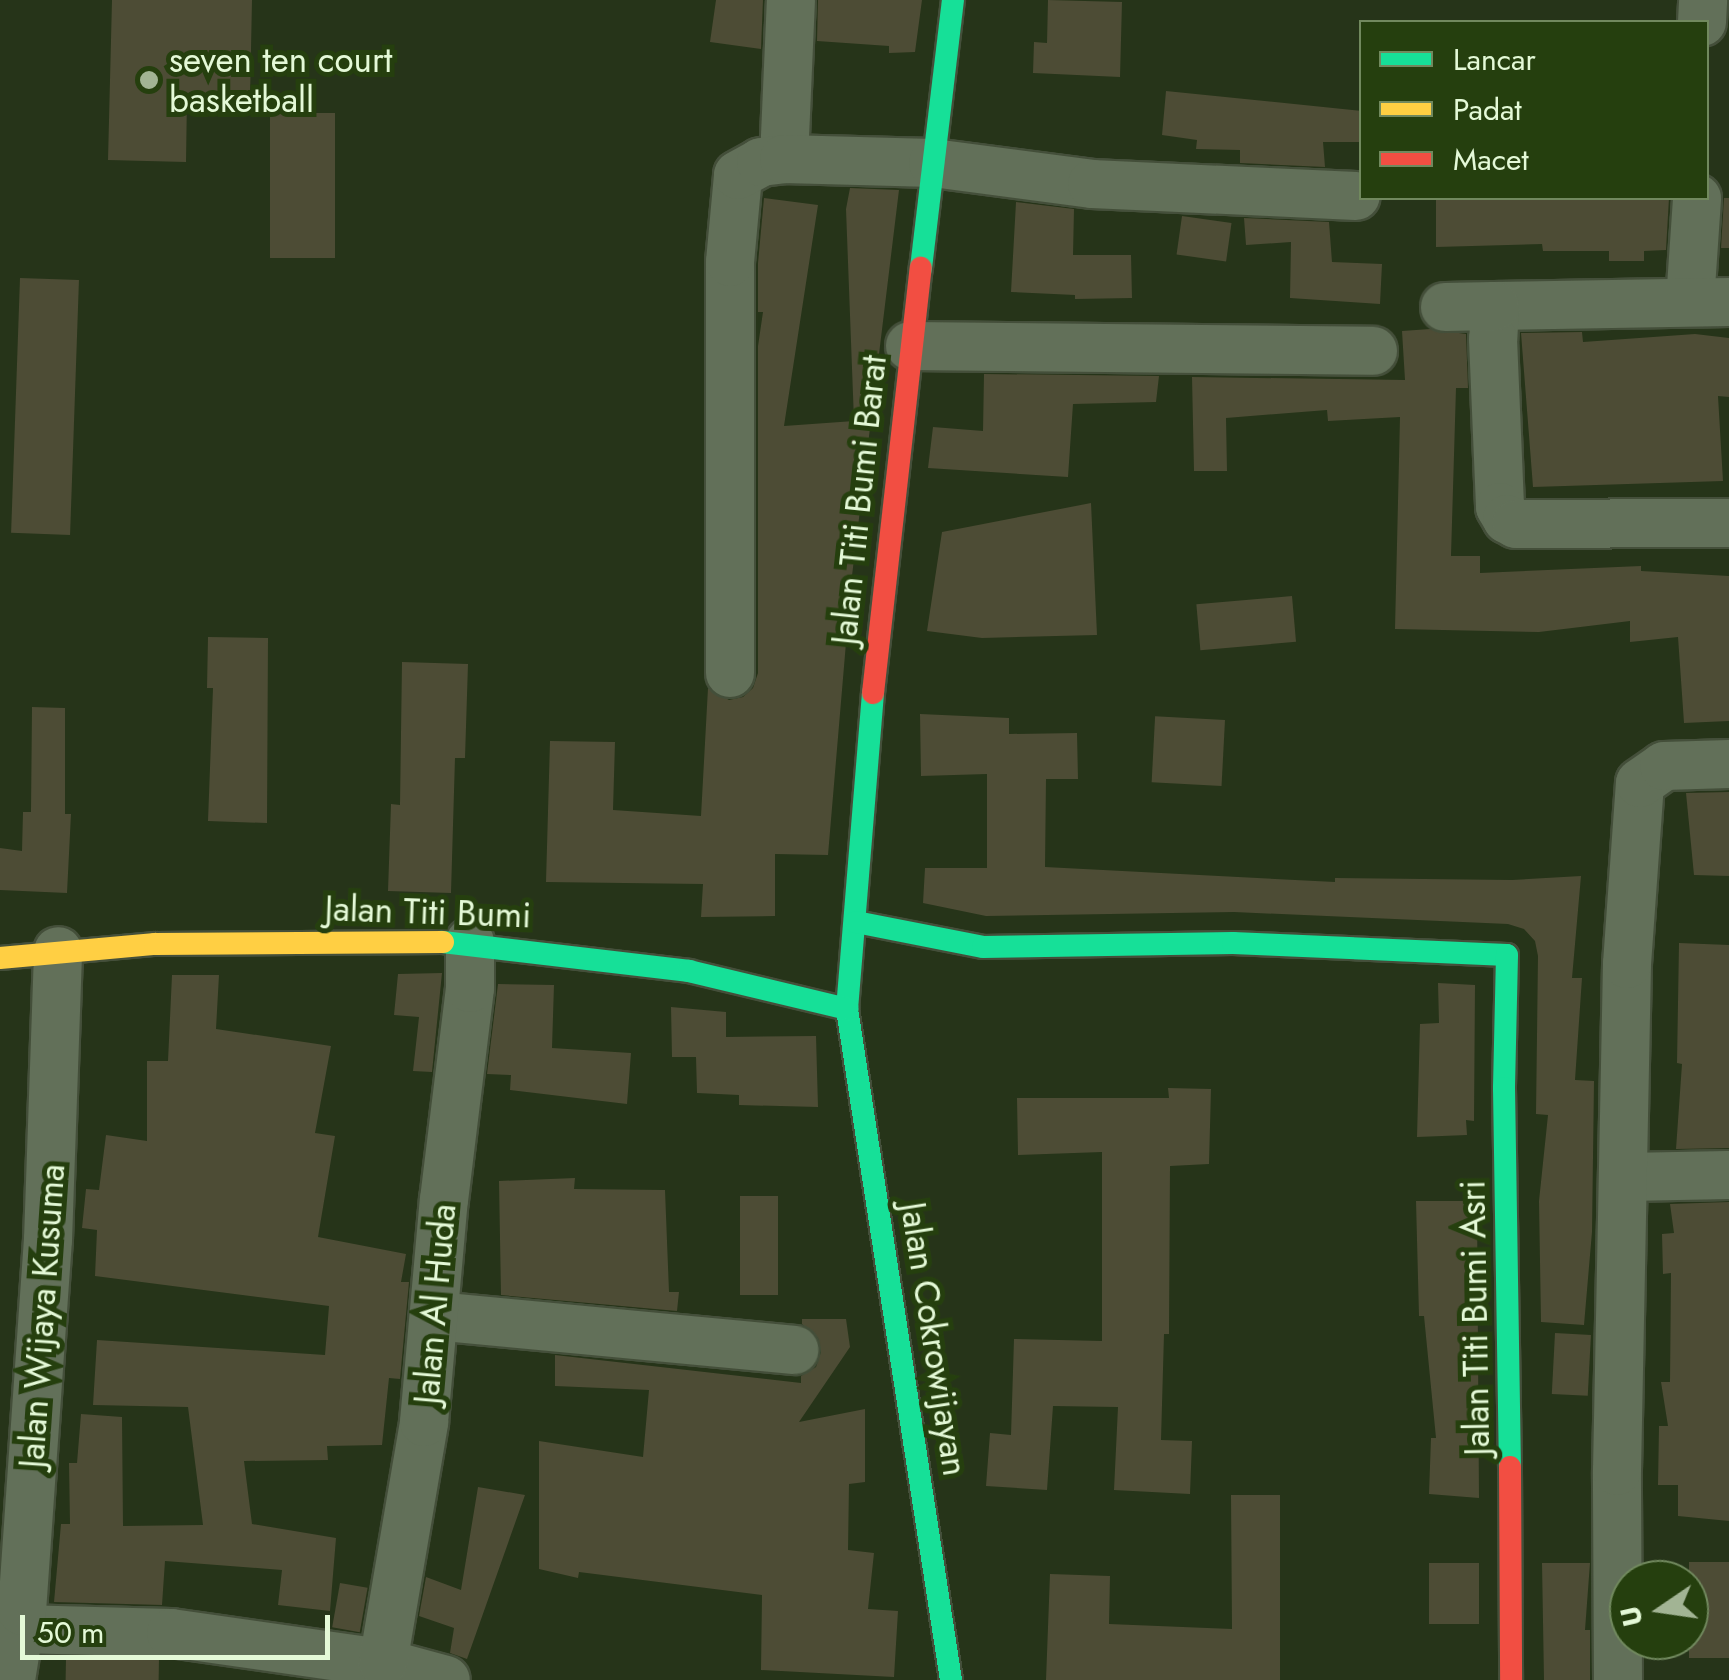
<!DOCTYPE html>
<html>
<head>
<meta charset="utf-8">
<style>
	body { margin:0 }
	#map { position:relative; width:1729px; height:1680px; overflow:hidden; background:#263419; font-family:Jost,sans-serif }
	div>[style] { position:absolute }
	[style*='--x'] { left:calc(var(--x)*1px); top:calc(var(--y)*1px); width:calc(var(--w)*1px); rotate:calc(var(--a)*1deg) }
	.building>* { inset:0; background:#4d4c35; transform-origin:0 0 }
	.roads { filter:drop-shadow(2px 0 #444f3a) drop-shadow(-2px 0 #444f3a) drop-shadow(0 2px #444f3a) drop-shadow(0 -2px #444f3a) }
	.street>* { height:48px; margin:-24px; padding:0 24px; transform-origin:24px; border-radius:24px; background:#627059 }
	.fast>* { height:22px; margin:-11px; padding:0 11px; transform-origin:11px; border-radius:11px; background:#16e098 }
	.slow>* { height:22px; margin:-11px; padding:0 11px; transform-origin:11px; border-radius:11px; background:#ffcf43 }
	.jam>* { height:22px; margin:-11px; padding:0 11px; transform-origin:11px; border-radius:11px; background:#f24e42 }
	.dots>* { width:28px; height:28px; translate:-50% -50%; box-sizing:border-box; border:5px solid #253f0e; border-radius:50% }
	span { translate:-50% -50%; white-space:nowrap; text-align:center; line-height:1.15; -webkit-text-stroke:10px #253f0e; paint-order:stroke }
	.poi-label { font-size:35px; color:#e4f9d7 }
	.left { translate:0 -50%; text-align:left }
	.street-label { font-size:35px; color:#e4f9d7 }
	.legend { position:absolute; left:1359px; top:20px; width:350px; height:180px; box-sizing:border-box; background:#253f0e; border:2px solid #71895e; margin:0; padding:12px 18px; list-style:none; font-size:30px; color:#e4f9d7 }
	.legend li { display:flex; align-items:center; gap:20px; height:50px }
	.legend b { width:50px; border:2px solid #71895e }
	.north { position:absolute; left:1609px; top:1560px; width:100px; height:100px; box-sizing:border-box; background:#253f0e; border:2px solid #71895e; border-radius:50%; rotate:257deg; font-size:28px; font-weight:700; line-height:40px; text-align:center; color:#e4f9d7 }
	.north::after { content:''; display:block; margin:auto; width:35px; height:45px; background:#a2b494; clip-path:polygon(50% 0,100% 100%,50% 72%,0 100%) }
	.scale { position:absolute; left:20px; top:1615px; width:310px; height:45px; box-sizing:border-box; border:5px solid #e4f9d7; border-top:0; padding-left:12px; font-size:30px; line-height:35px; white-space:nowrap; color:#e4f9d7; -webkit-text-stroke:8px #253f0e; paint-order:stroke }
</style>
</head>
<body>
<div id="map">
	<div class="building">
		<div style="clip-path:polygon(112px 0,252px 0,250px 99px,187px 97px,186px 162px,108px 160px)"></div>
		<div style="clip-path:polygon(716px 0,763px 0,761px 49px,710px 42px)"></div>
		<div style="clip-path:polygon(818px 0,922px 0,915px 52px,889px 53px,889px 46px,817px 41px)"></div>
		<div style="clip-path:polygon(1048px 0,1122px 2px,1120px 77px,1033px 73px,1034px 42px,1047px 43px)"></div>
		<div style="clip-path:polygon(1166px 91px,1362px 111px,1362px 142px,1323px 142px,1325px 167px,1240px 163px,1240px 150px,1196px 149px,1197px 140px,1162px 135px)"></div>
		<div style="left:335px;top:113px;width:145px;height:65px;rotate:90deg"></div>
		<div style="clip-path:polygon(850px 188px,899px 190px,851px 584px,828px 855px,775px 854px,775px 916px,701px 917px,703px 884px,546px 882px,550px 741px,615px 742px,613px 810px,701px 816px,708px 688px,729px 700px,743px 697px,753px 688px,758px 673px,758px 346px,763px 312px,758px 312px,758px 263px,764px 198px,818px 205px,784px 426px,854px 421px,846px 209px)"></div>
		<div style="clip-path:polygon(1436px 198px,1669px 198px,1666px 250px,1644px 251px,1644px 261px,1609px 261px,1609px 251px,1543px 251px,1542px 244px,1436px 247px)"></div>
		<div style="clip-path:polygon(1724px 198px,1729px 198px,1729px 248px,1721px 248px)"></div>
		<div style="clip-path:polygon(1016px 202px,1074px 209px,1073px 255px,1131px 255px,1132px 298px,1075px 299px,1075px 295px,1011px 292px)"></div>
		<div style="left:1182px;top:216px;width:50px;height:39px;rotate:8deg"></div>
		<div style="clip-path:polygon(1244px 218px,1329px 222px,1332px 262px,1382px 264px,1380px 304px,1290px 298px,1291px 242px,1246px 245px)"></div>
		<div style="left:20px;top:278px;width:59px;height:255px;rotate:2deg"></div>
		<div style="clip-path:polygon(1430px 329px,1466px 334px,1468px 388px,1456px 388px,1451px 556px,1480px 556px,1480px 573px,1641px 566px,1641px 571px,1729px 576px,1729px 721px,1684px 723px,1678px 637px,1630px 642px,1630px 621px,1539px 632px,1395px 629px,1400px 417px,1328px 421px,1327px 410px,1226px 418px,1227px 471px,1194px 471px,1192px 377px,1405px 380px,1402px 331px)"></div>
		<div style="clip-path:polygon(1582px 332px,1583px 342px,1695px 334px,1729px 338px,1729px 397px,1718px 396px,1723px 481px,1533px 487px,1521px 333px)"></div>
		<div style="clip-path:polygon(984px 374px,1159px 376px,1156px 402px,1073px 404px,1068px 477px,928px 468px,933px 427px,983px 431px)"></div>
		<div style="clip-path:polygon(1091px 503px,1097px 635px,982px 638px,927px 631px,942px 532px)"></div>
		<div style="left:1292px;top:596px;width:46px;height:96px;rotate:85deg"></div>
		<div style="clip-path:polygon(208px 637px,268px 638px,267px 823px,208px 821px,213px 688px,207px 688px)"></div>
		<div style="clip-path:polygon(402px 662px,468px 664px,465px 758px,455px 758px,451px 893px,388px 891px,391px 804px,400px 805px)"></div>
		<div style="clip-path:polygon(32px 707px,65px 708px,65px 814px,71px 814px,67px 893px,0 890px,0 848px,22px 851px,23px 812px,31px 812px)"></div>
		<div style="clip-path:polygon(920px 714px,1009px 718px,1009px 734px,1077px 733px,1078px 779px,1046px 779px,1045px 867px,1335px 882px,1335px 878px,1512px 880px,1581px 876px,1572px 978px,1582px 978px,1575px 1080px,1594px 1081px,1592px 1232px,1584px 1325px,1541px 1322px,1539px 1201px,1548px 1115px,1536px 1114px,1538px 956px,1535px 941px,1524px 929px,1508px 924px,1234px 912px,986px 916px,923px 903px,925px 868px,987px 868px,987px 774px,921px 776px)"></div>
		<div style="left:1225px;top:720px;width:66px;height:70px;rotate:93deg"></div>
		<div style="clip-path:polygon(1729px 792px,1729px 876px,1694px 875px,1686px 793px)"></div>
		<div style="clip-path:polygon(1679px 943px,1729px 945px,1729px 1148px,1676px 1149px,1682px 1064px,1677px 1063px)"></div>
		<div style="clip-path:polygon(442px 973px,432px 1072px,413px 1071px,419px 1017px,394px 1015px,398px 974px)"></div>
		<div style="clip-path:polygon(172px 975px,219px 975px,216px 1029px,331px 1046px,315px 1133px,335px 1136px,318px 1237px,406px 1254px,401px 1282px,409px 1282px,400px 1379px,389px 1378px,382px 1445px,327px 1446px,328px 1460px,244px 1461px,252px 1524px,336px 1538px,330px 1611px,278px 1605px,282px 1570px,165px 1561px,162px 1605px,54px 1602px,61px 1524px,70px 1524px,69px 1463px,77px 1463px,81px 1414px,122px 1417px,123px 1526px,203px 1525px,188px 1407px,93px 1405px,97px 1340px,325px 1355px,329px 1306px,95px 1276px,97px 1230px,82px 1228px,86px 1189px,99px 1190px,106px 1135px,147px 1141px,147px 1061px,168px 1061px)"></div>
		<div style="clip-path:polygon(1438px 983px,1475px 985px,1474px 1121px,1466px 1120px,1467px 1135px,1417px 1137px,1420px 1024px,1439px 1023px)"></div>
		<div style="clip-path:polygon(498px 984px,554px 985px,552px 1048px,631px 1053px,627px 1104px,510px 1090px,511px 1075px,487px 1074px)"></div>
		<div style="clip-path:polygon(671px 1007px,726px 1012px,726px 1037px,816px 1036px,818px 1107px,739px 1105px,739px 1095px,697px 1093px,696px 1057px,672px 1057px)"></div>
		<div style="clip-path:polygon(1168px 1088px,1211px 1089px,1209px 1164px,1170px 1166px,1169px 1334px,1164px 1334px,1161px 1440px,1192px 1441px,1190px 1494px,1114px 1490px,1118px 1407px,1053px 1406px,1047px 1490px,986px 1486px,990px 1433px,1011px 1435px,1014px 1339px,1102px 1341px,1102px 1152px,1018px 1155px,1017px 1098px,1169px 1098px)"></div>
		<div style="clip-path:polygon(575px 1178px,574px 1189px,665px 1190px,669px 1292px,679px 1292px,677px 1311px,501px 1295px,499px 1181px)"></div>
		<div style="left:740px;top:1196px;width:38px;height:99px"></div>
		<div style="clip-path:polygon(1416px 1201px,1477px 1201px,1479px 1498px,1429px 1494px,1431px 1438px,1436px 1438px,1424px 1316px,1419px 1316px)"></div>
		<div style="clip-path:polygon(1729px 1202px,1729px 1521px,1678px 1516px,1678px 1485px,1658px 1485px,1659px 1426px,1668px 1426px,1661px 1382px,1670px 1382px,1671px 1273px,1663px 1274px,1662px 1234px,1674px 1233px,1670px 1204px)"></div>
		<div style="clip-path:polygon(802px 1319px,846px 1319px,850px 1347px,799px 1422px,865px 1409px,865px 1482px,849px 1484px,848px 1550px,874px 1553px,868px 1609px,898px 1611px,894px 1677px,761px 1670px,762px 1595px,579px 1572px,578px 1578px,539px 1569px,539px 1441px,643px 1457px,649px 1390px,555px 1386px,555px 1355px,801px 1383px,801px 1376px,816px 1367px,821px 1352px,818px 1338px,802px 1324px)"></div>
		<div style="left:1555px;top:1333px;width:36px;height:61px;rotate:3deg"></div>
		<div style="clip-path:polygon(478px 1487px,525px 1495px,467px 1659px,450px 1653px,454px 1628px,419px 1616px,426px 1577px,461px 1590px)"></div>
		<div style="clip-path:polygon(1231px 1495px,1280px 1495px,1280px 1680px,1046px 1680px,1050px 1574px,1110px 1576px,1109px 1624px,1232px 1629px)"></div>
		<div style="left:1689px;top:1562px;width:40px;height:96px"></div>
		<div style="left:1429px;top:1563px;width:50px;height:61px"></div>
		<div style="clip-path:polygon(1542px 1563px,1590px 1563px,1585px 1630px,1590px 1630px,1590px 1680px,1544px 1680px)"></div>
		<div style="left:340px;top:1583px;width:28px;height:45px;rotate:10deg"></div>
		<div style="left:66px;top:1658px;width:93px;height:22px;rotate:1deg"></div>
	</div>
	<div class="roads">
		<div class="street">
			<div style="--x:1702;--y:22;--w:22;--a:-87"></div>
			<div style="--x:784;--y:159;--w:159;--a:-87.5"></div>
			<div style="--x:1690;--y:302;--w:104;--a:-86.1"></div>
			<div style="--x:1729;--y:302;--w:234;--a:179"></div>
			<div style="--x:1495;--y:306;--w:33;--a:93"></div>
			<div style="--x:1493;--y:339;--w:168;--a:87.6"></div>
			<div style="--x:1500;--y:507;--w:14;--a:60"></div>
			<div style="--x:1507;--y:519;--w:10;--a:29"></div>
			<div style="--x:1516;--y:524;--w:213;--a:-0.3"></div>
			<div style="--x:1445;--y:307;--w:50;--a:-1.1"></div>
			<div style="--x:910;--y:346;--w:463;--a:0.6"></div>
			<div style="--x:730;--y:673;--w:411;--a:-90"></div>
			<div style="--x:730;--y:262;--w:87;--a:-84.7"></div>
			<div style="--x:738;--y:175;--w:26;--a:-29"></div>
			<div style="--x:761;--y:162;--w:23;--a:-7"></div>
			<div style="--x:784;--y:159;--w:149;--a:1.5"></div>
			<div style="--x:933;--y:163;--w:160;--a:7.5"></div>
			<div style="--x:1092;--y:184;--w:264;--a:2.6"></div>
			<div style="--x:1626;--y:1177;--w:103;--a:-1.1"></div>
			<div style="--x:435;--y:1316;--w:361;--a:5.4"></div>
			<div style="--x:19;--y:1629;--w:152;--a:1.5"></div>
			<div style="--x:171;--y:1633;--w:214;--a:8.1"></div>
			<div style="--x:383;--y:1663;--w:65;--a:15.1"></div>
			<div style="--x:383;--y:1663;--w:244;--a:-80.3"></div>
			<div style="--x:424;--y:1422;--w:223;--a:-84.9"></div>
			<div style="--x:444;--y:1200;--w:214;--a:-83"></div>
			<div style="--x:470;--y:988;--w:46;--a:-90"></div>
			<div style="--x:11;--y:1680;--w:70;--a:-80.9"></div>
			<div style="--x:22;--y:1611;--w:372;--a:-86"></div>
			<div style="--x:48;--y:1240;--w:289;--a:-88"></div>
			<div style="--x:1618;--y:1680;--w:209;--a:-90.3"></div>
			<div style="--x:1617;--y:1471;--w:507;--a:-88.87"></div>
			<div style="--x:1627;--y:964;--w:181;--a:-85.9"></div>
			<div style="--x:1640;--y:783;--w:29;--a:-35"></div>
			<div style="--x:1664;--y:766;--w:65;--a:-1.8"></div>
		</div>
		<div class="fast">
			<div style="--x:921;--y:268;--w:270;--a:-83.2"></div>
			<div style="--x:873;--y:693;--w:317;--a:94.7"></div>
			<div style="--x:847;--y:1009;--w:679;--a:81.19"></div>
			<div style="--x:856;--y:922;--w:129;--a:11.1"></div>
			<div style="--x:983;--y:947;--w:250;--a:-0.9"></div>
			<div style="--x:1233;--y:943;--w:274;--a:2.5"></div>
			<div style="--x:1507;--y:955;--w:133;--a:91.3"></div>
			<div style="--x:1504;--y:1088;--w:379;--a:89.1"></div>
			<div style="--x:443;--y:942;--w:248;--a:6.7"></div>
			<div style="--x:689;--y:971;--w:163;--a:13.5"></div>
		</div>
		<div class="slow">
			<div style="--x:0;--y:958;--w:156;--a:-5.2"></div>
			<div style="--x:155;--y:944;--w:288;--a:-0.4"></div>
		</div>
		<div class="jam">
			<div style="--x:873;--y:693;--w:428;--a:-83.6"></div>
			<div style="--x:1510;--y:1467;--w:213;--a:89.7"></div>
		</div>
	</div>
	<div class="dots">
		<div style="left:149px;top:80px;background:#a2b494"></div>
	</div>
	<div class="poi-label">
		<span class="left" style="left:169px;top:80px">seven ten court<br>basketball</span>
	</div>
	<div class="street-label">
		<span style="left:859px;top:500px;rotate:-84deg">Jalan Titi Bumi Barat</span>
		<span style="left:428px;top:912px;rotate:2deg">Jalan Titi Bumi</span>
		<span style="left:435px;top:1304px;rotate:-85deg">Jalan Al Huda</span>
		<span style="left:42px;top:1316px;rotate:-86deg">Jalan Wijaya Kusuma</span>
		<span style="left:1475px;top:1318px;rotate:-91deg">Jalan Titi Bumi Asri</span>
		<span style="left:934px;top:1339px;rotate:81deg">Jalan Cokrowijayan</span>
	</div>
	<ul class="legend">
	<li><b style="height:12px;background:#16e098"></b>Lancar</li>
	<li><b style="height:12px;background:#ffcf43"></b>Padat</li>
	<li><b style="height:12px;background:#f24e42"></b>Macet</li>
	</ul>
	<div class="north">U</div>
	<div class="scale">50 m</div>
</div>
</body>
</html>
